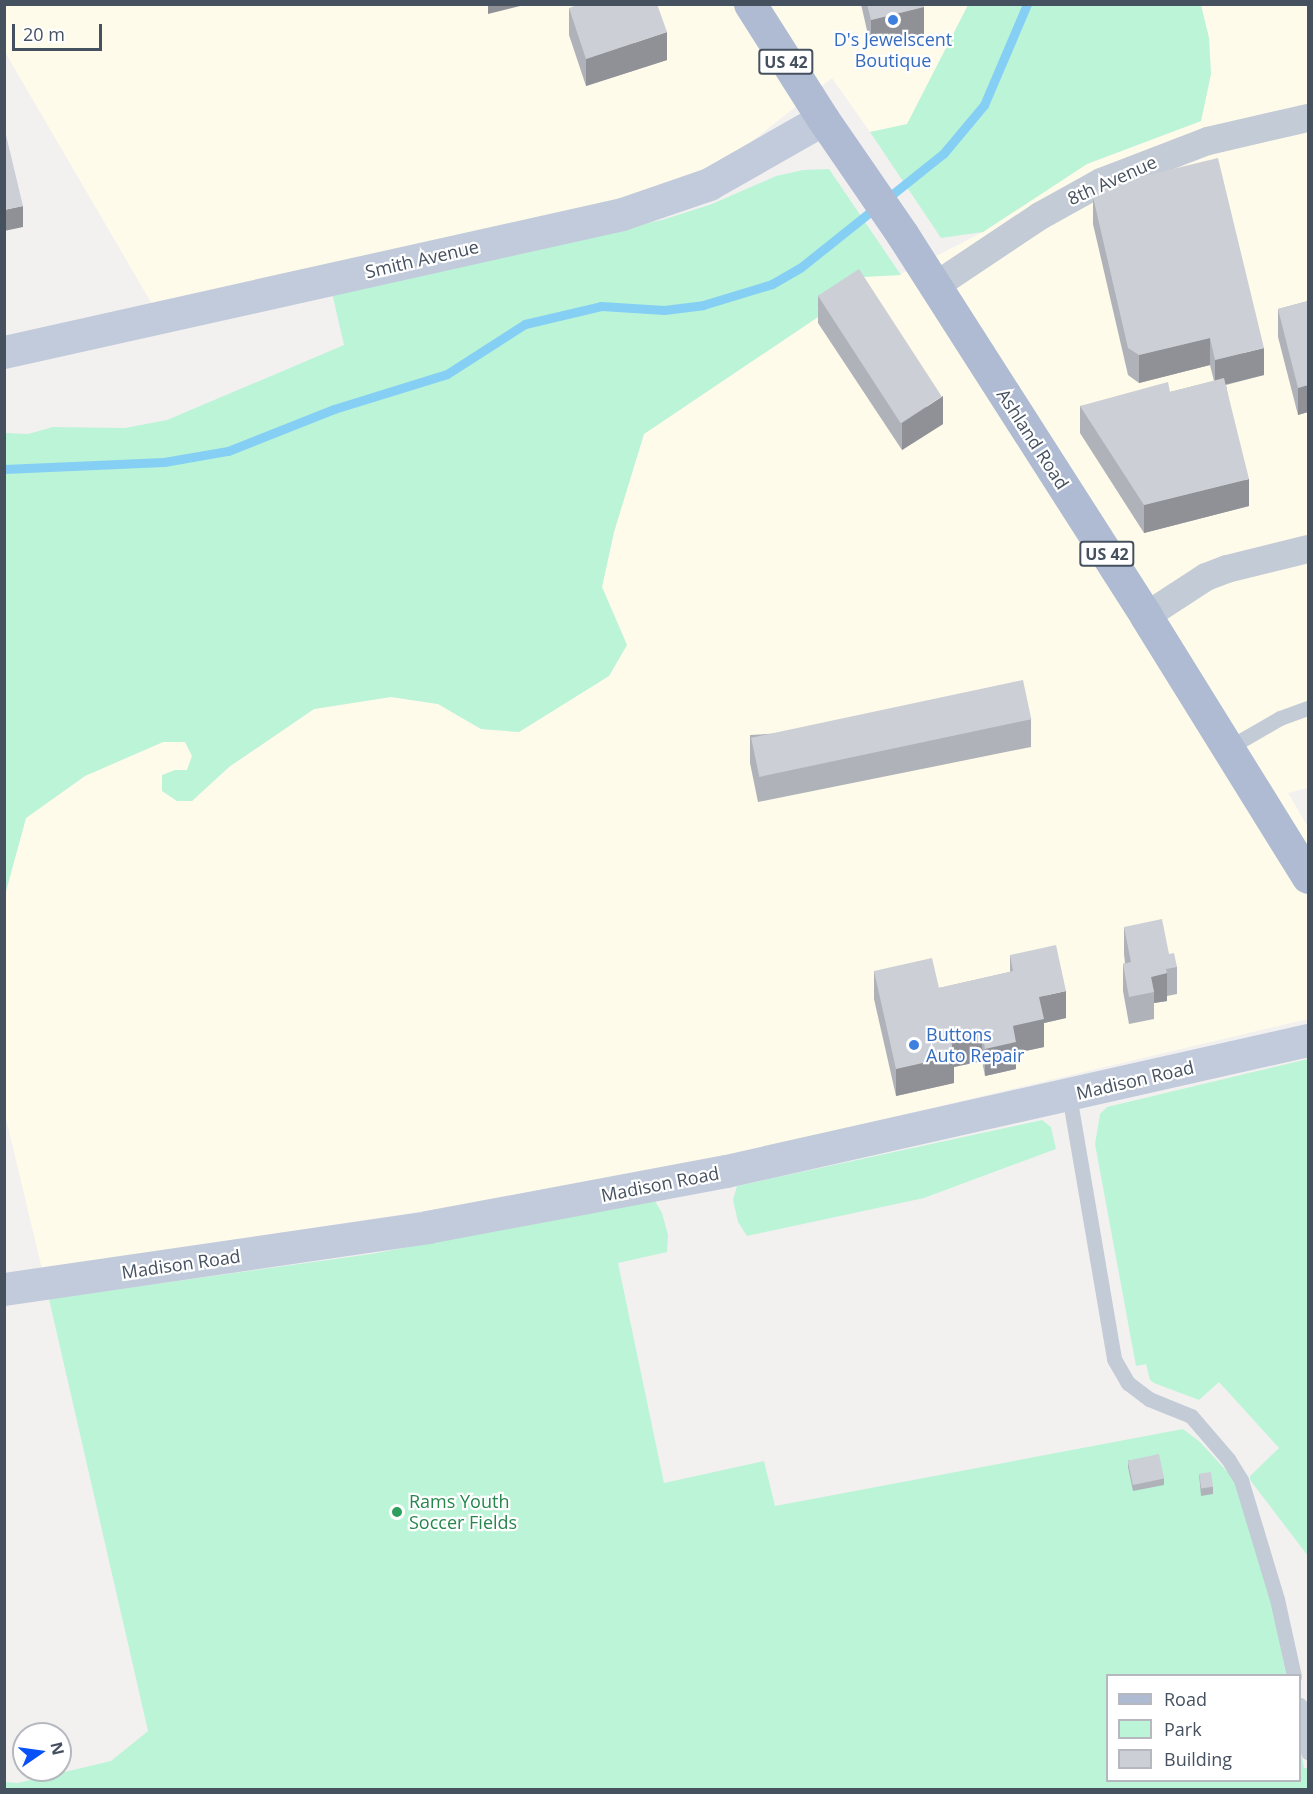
<!DOCTYPE html>
<html>
<head>
<meta charset="utf-8">
<style>
	body { margin:0 }
	#map { position:relative; width:1313px; height:1794px; overflow:hidden; background:#f3f1f0; font-family:"Open Sans",sans-serif }
	div>[style] { position:absolute }
	[style*='--x'] { left:calc(var(--x)*1px); top:calc(var(--y)*1px); width:calc(var(--w)*1px); rotate:calc(var(--a)*1deg) }
	.commercial>* { inset:0; background:#fefbea }
	.green>* { inset:0; background:#bcf4d8 }
	.stream>* { height:9px; margin:-4.5px; padding:0 4.5px; transform-origin:4.5px; border-radius:4.5px; background:#85cff5 }
	.lane>* { height:15px; margin:-7.5px; padding:0 7.5px; transform-origin:7.5px; border-radius:7.5px; background:#c3cbd6 }
	.street>* { height:28px; margin:-14px; padding:0 14px; transform-origin:14px; border-radius:14px; background:#c3cbd6 }
	.secondary>* { height:33px; margin:-16.5px; padding:0 16.5px; transform-origin:16.5px; border-radius:16.5px; background:#c2cbdb }
	.primary>* { height:33px; margin:-16.5px; padding:0 16.5px; transform-origin:16.5px; border-radius:16.5px; background:#aebbd2 }
	.wall>* { inset:0; background:#afb2b8 }
	.shaded-wall>* { inset:0; background:#8f9196 }
	.building>* { inset:0; background:#cccfd6; transform-origin:0 0 }
	.dots>* { width:16px; height:16px; translate:-50% -50%; box-sizing:border-box; border:3px solid #fff; border-radius:50% }
	span { translate:-50% -50%; white-space:nowrap; text-align:center; line-height:1.15; -webkit-text-stroke:4.5px #fff; paint-order:stroke }
	.shield-label span { padding:2px 4px; background:#fff; border:2px solid; border-radius:4px; -webkit-text-stroke-width:0 }
	.shield-label { font-size:16px; color:#465160; font-weight:700 }
	.shop-label { font-size:18px; color:#366cbe }
	.left { translate:0 -50%; text-align:left }
	.street-label { font-size:18px; color:#465160 }
	.leisure-label { font-size:18px; color:#27864d }
	.frame { position:absolute; inset:0; border:6px solid #465160; pointer-events:none }
	.legend { position:absolute; left:1106px; top:1674px; width:195px; height:108px; box-sizing:border-box; background:#fff; border:2px solid #b5b9bf; margin:0; padding:8px 10px; list-style:none; font-size:18px; color:#465160 }
	.legend li { display:flex; align-items:center; gap:12px; height:30px }
	.legend b { width:30px; border:2px solid #b5b9bf }
	.north { position:absolute; left:12px; top:1722px; width:60px; height:60px; box-sizing:border-box; background:#fff; border:2px solid #b5b9bf; border-radius:50%; rotate:77deg; font-size:16px; font-weight:700; line-height:24px; text-align:center; color:#465160 }
	.north::after { content:''; display:block; margin:auto; width:21px; height:27px; background:#0751f6; clip-path:polygon(50% 0,100% 100%,50% 72%,0 100%) }
	.scale { position:absolute; left:12px; top:24px; width:90px; height:27px; box-sizing:border-box; border:3px solid #465160; border-top:0; padding-left:8px; font-size:18px; line-height:21px; white-space:nowrap; color:#465160; -webkit-text-stroke:4px #fff; paint-order:stroke }
</style>
</head>
<body>
<div id="map">
	<div class="commercial">
		<div style="clip-path:polygon(4px 5px,968px 5px,907px 125px,870px 132px,832px 78px,723px 164px,615px 200px,152px 304px,5px 52px)"></div>
		<div style="clip-path:polygon(1201px 5px,1308px 5px,1308px 788px,1288px 793px,1308px 827px,1308px 1019px,715px 1159px,470px 1204px,42px 1269px,4px 1110px,5px 895px,26px 818px,85px 776px,163px 742px,185px 742px,192px 756px,187px 770px,175px 770px,192px 801px,229px 767px,314px 709px,391px 697px,438px 704px,481px 729px,519px 732px,609px 676px,627px 645px,602px 587px,614px 532px,644px 434px,821px 315px,863px 277px,901px 274px,983px 232px,1087px 164px,1201px 121px,1211px 74px,1209px 38px)"></div>
	</div>
	<div class="green">
		<div style="clip-path:polygon(968px 5px,1201px 5px,1209px 38px,1211px 74px,1201px 121px,1087px 164px,983px 232px,941px 238px,870px 132px,907px 124px)"></div>
		<div style="clip-path:polygon(829px 169px,901px 275px,863px 277px,821px 315px,644px 434px,614px 532px,602px 587px,627px 645px,609px 676px,519px 732px,481px 729px,438px 704px,391px 697px,314px 709px,229px 767px,192px 801px,177px 801px,162px 791px,162px 775px,175px 770px,187px 770px,192px 756px,185px 742px,163px 742px,85px 776px,26px 818px,5px 895px,4px 424px,6px 433px,28px 434px,53px 427px,125px 428px,167px 420px,344px 345px,332px 293px,662px 220px,712px 204px,776px 176px,803px 170px)"></div>
		<div style="clip-path:polygon(1308px 1059px,1308px 1556px,1250px 1480px,1250px 1476px,1279px 1448px,1219px 1382px,1199px 1400px,1154px 1383px,1150px 1380px,1146px 1364px,1136px 1366px,1095px 1144px,1100px 1114px,1107px 1107px)"></div>
		<div style="clip-path:polygon(1042px 1120px,1051px 1127px,1056px 1149px,924px 1198px,747px 1236px,738px 1222px,733px 1200px,737px 1186px)"></div>
		<div style="clip-path:polygon(655px 1201px,662px 1213px,668px 1235px,667px 1252px,618px 1263px,664px 1483px,764px 1461px,775px 1506px,1183px 1429px,1200px 1442px,1233px 1478px,1272px 1602px,1286px 1675px,1108px 1676px,1108px 1780px,1300px 1780px,1300px 1746px,1304px 1768px,1308px 1768px,1308px 1790px,5px 1790px,4px 1782px,18px 1783px,111px 1761px,148px 1731px,49px 1299px,371px 1254px)"></div>
	</div>
	<div class="stream">
		<div style="--x:4;--y:469;--w:160;--a:-2.5"></div>
		<div style="--x:164;--y:462;--w:65;--a:-9.8"></div>
		<div style="--x:228;--y:451;--w:114;--a:-21.6"></div>
		<div style="--x:334;--y:409;--w:118;--a:-17.2"></div>
		<div style="--x:447;--y:374;--w:93;--a:-32.7"></div>
		<div style="--x:525;--y:324;--w:78;--a:-13.3"></div>
		<div style="--x:601;--y:306;--w:63;--a:3.6"></div>
		<div style="--x:664;--y:310;--w:39;--a:-7"></div>
		<div style="--x:703;--y:305;--w:72;--a:-16.9"></div>
		<div style="--x:772;--y:284;--w:32;--a:-30"></div>
		<div style="--x:800;--y:268;--w:183;--a:-38.6"></div>
		<div style="--x:943;--y:154;--w:64;--a:-50.1"></div>
		<div style="--x:984;--y:105;--w:110;--a:-66.9"></div>
	</div>
	<div class="lane">
		<div style="--x:1228;--y:748;--w:60;--a:-30"></div>
		<div style="--x:1280;--y:718;--w:30;--a:-20"></div>
		<div style="--x:1069;--y:1095;--w:268;--a:80.3"></div>
		<div style="--x:1114;--y:1359;--w:28;--a:60"></div>
		<div style="--x:1128;--y:1383;--w:26;--a:37"></div>
		<div style="--x:1149;--y:1399;--w:45;--a:22"></div>
		<div style="--x:1191;--y:1416;--w:57;--a:49.3"></div>
		<div style="--x:1228;--y:1459;--w:25;--a:58"></div>
		<div style="--x:1241;--y:1480;--w:124;--a:73.2"></div>
		<div style="--x:1277;--y:1599;--w:79;--a:77.6"></div>
		<div style="--x:1300;--y:1705;--w:48;--a:80.3"></div>
	</div>
	<div class="street">
		<div style="--x:935;--y:286;--w:126;--a:-33.7"></div>
		<div style="--x:1040;--y:216;--w:70;--a:-29.1"></div>
		<div style="--x:1101;--y:182;--w:115;--a:-21"></div>
		<div style="--x:1208;--y:141;--w:103;--a:-13"></div>
		<div style="--x:1146;--y:616;--w:72;--a:-33"></div>
		<div style="--x:1206;--y:577;--w:22;--a:-21"></div>
		<div style="--x:1227;--y:569;--w:83;--a:-13.9"></div>
	</div>
	<div class="secondary">
		<div style="--x:4;--y:352;--w:633;--a:-12.59"></div>
		<div style="--x:622;--y:214;--w:92;--a:-19"></div>
		<div style="--x:709;--y:184;--w:131;--a:-29.7"></div>
		<div style="--x:4;--y:1289;--w:428;--a:-8.3"></div>
		<div style="--x:427;--y:1227;--w:304;--a:-10.6"></div>
		<div style="--x:726;--y:1171;--w:597;--a:-12.69"></div>
	</div>
	<div class="primary">
		<div style="--x:750;--y:4;--w:136;--a:57.6"></div>
		<div style="--x:823;--y:119;--w:140;--a:55.5"></div>
		<div style="--x:902;--y:234;--w:453;--a:57.4"></div>
		<div style="--x:1146;--y:616;--w:307;--a:58.2"></div>
	</div>
	<div class="wall">
		<div style="clip-path:polygon(861px 4px,924px 4px,924px 35px,871px 48px)"></div>
		<div style="clip-path:polygon(569px 8px,667px 60px,586px 86px,569px 35px)"></div>
		<div style="clip-path:polygon(1093px 197px,1264px 375px,1226px 385px,1249px 506px,1144px 533px,1080px 433px,1080px 406px,1170px 392px,1214px 381px,1210px 365px,1139px 383px,1128px 375px,1093px 224px)"></div>
		<div style="clip-path:polygon(818px 295px,943px 424px,902px 450px,818px 323px)"></div>
		<div style="clip-path:polygon(1308px 301px,1308px 412px,1298px 415px,1278px 337px,1278px 309px)"></div>
		<div style="clip-path:polygon(1031px 719px,1031px 747px,758px 802px,750px 763px,750px 735px)"></div>
		<div style="clip-path:polygon(1124px 927px,1169px 954px,1177px 967px,1177px 994px,1167px 996px,1167px 1001px,1154px 1003px,1154px 1019px,1129px 1024px,1123px 991px,1123px 964px,1125px 963px,1124px 954px)"></div>
		<div style="clip-path:polygon(1010px 955px,1066px 1018px,1044px 1023px,1044px 1047px,1016px 1053px,1016px 1069px,985px 1076px,982px 1061px,954px 1067px,954px 1083px,896px 1096px,874px 999px,874px 971px,939px 988px,1010px 972px)"></div>
		<div style="clip-path:polygon(1128px 1460px,1164px 1478px,1164px 1485px,1133px 1491px,1128px 1467px)"></div>
		<div style="clip-path:polygon(1199px 1474px,1213px 1487px,1213px 1494px,1201px 1496px)"></div>
	</div>
	<div class="shaded-wall">
		<div style="clip-path:polygon(488px 4px,528px 4px,488px 14px)"></div>
		<div style="clip-path:polygon(924px 7px,924px 35px,871px 48px,871px 20px)"></div>
		<div style="clip-path:polygon(667px 32px,667px 60px,586px 86px,586px 59px)"></div>
		<div style="clip-path:polygon(23px 206px,23px 227px,4px 231px,4px 210px)"></div>
		<div style="clip-path:polygon(1210px 338px,1210px 365px,1139px 383px,1139px 355px)"></div>
		<div style="clip-path:polygon(1264px 348px,1264px 375px,1215px 387px,1215px 360px)"></div>
		<div style="clip-path:polygon(1308px 385px,1308px 412px,1298px 415px,1298px 388px)"></div>
		<div style="clip-path:polygon(943px 396px,943px 424px,902px 450px,902px 423px)"></div>
		<div style="clip-path:polygon(1249px 479px,1249px 506px,1144px 533px,1144px 505px)"></div>
		<div style="clip-path:polygon(1167px 973px,1167px 1001px,1154px 1003px,1154px 992px,1151px 977px)"></div>
		<div style="clip-path:polygon(1066px 991px,1066px 1018px,1044px 1023px,1044px 1047px,1016px 1053px,1016px 1069px,985px 1076px,985px 1049px,1013px 1026px,1039px 997px)"></div>
		<div style="clip-path:polygon(982px 1033px,982px 1061px,954px 1067px,954px 1083px,896px 1096px,896px 1069px,951px 1040px)"></div>
	</div>
	<div class="building">
		<div style="clip-path:polygon(580px 4px,657px 4px,667px 32px,586px 59px,569px 8px)"></div>
		<div style="clip-path:polygon(867px 4px,924px 4px,924px 7px,871px 20px)"></div>
		<div style="clip-path:polygon(4px 135px,6px 135px,23px 206px,4px 210px)"></div>
		<div style="clip-path:polygon(1218px 158px,1264px 348px,1215px 360px,1210px 338px,1139px 355px,1128px 348px,1093px 197px,1098px 187px)"></div>
		<div style="left:859px;top:269px;width:152px;height:49px;rotate:57deg"></div>
		<div style="clip-path:polygon(1308px 301px,1308px 385px,1298px 388px,1278px 309px)"></div>
		<div style="clip-path:polygon(1224px 378px,1249px 479px,1144px 505px,1080px 406px,1168px 382px,1170px 392px)"></div>
		<div style="left:1023px;top:680px;width:40px;height:278px;rotate:78deg"></div>
		<div style="clip-path:polygon(1162px 919px,1169px 954px,1174px 953px,1177px 967px,1166px 969px,1167px 973px,1151px 977px,1154px 992px,1129px 997px,1123px 964px,1131px 962px,1124px 927px)"></div>
		<div style="clip-path:polygon(1056px 945px,1066px 991px,1039px 997px,1044px 1019px,1013px 1026px,1016px 1042px,985px 1049px,982px 1033px,951px 1040px,954px 1056px,896px 1069px,874px 971px,932px 958px,939px 988px,1013px 971px,1010px 955px)"></div>
		<div style="left:1159px;top:1454px;width:25px;height:32px;rotate:78deg"></div>
		<div style="left:1211px;top:1472px;width:15px;height:12px;rotate:82deg"></div>
	</div>
	<div class="dots">
		<div style="left:893px;top:20px;background:#3f7fe0"></div>
		<div style="left:914px;top:1045px;background:#3f7fe0"></div>
		<div style="left:397px;top:1512px;background:#2e9e5b"></div>
	</div>
	<div class="shield-label">
		<span style="left:786px;top:62px">US 42</span>
		<span style="left:1107px;top:554px">US 42</span>
	</div>
	<div class="shop-label">
		<span style="left:893px;top:50px">D's Jewelscent<br>Boutique</span>
		<span class="left" style="left:926px;top:1045px">Buttons<br>Auto Repair</span>
	</div>
	<div class="street-label">
		<span style="left:1112px;top:180px;rotate:-24deg">8th Avenue</span>
		<span style="left:422px;top:259px;rotate:-13deg">Smith Avenue</span>
		<span style="left:1033px;top:439px;rotate:57deg">Ashland Road</span>
		<span style="left:1135px;top:1080px;rotate:-13deg">Madison Road</span>
		<span style="left:660px;top:1184px;rotate:-11deg">Madison Road</span>
		<span style="left:181px;top:1264px;rotate:-8deg">Madison Road</span>
	</div>
	<div class="leisure-label">
		<span class="left" style="left:409px;top:1512px">Rams Youth<br>Soccer Fields</span>
	</div>
	<div class="frame"></div>
	<ul class="legend">
	<li><b style="height:8px;background:#aebbd2"></b>Road</li>
	<li><b style="height:16px;background:#bcf4d8"></b>Park</li>
	<li><b style="height:16px;background:#cccfd6"></b>Building</li>
	</ul>
	<div class="north">N</div>
	<div class="scale">20 m</div>
</div>
</body>
</html>
